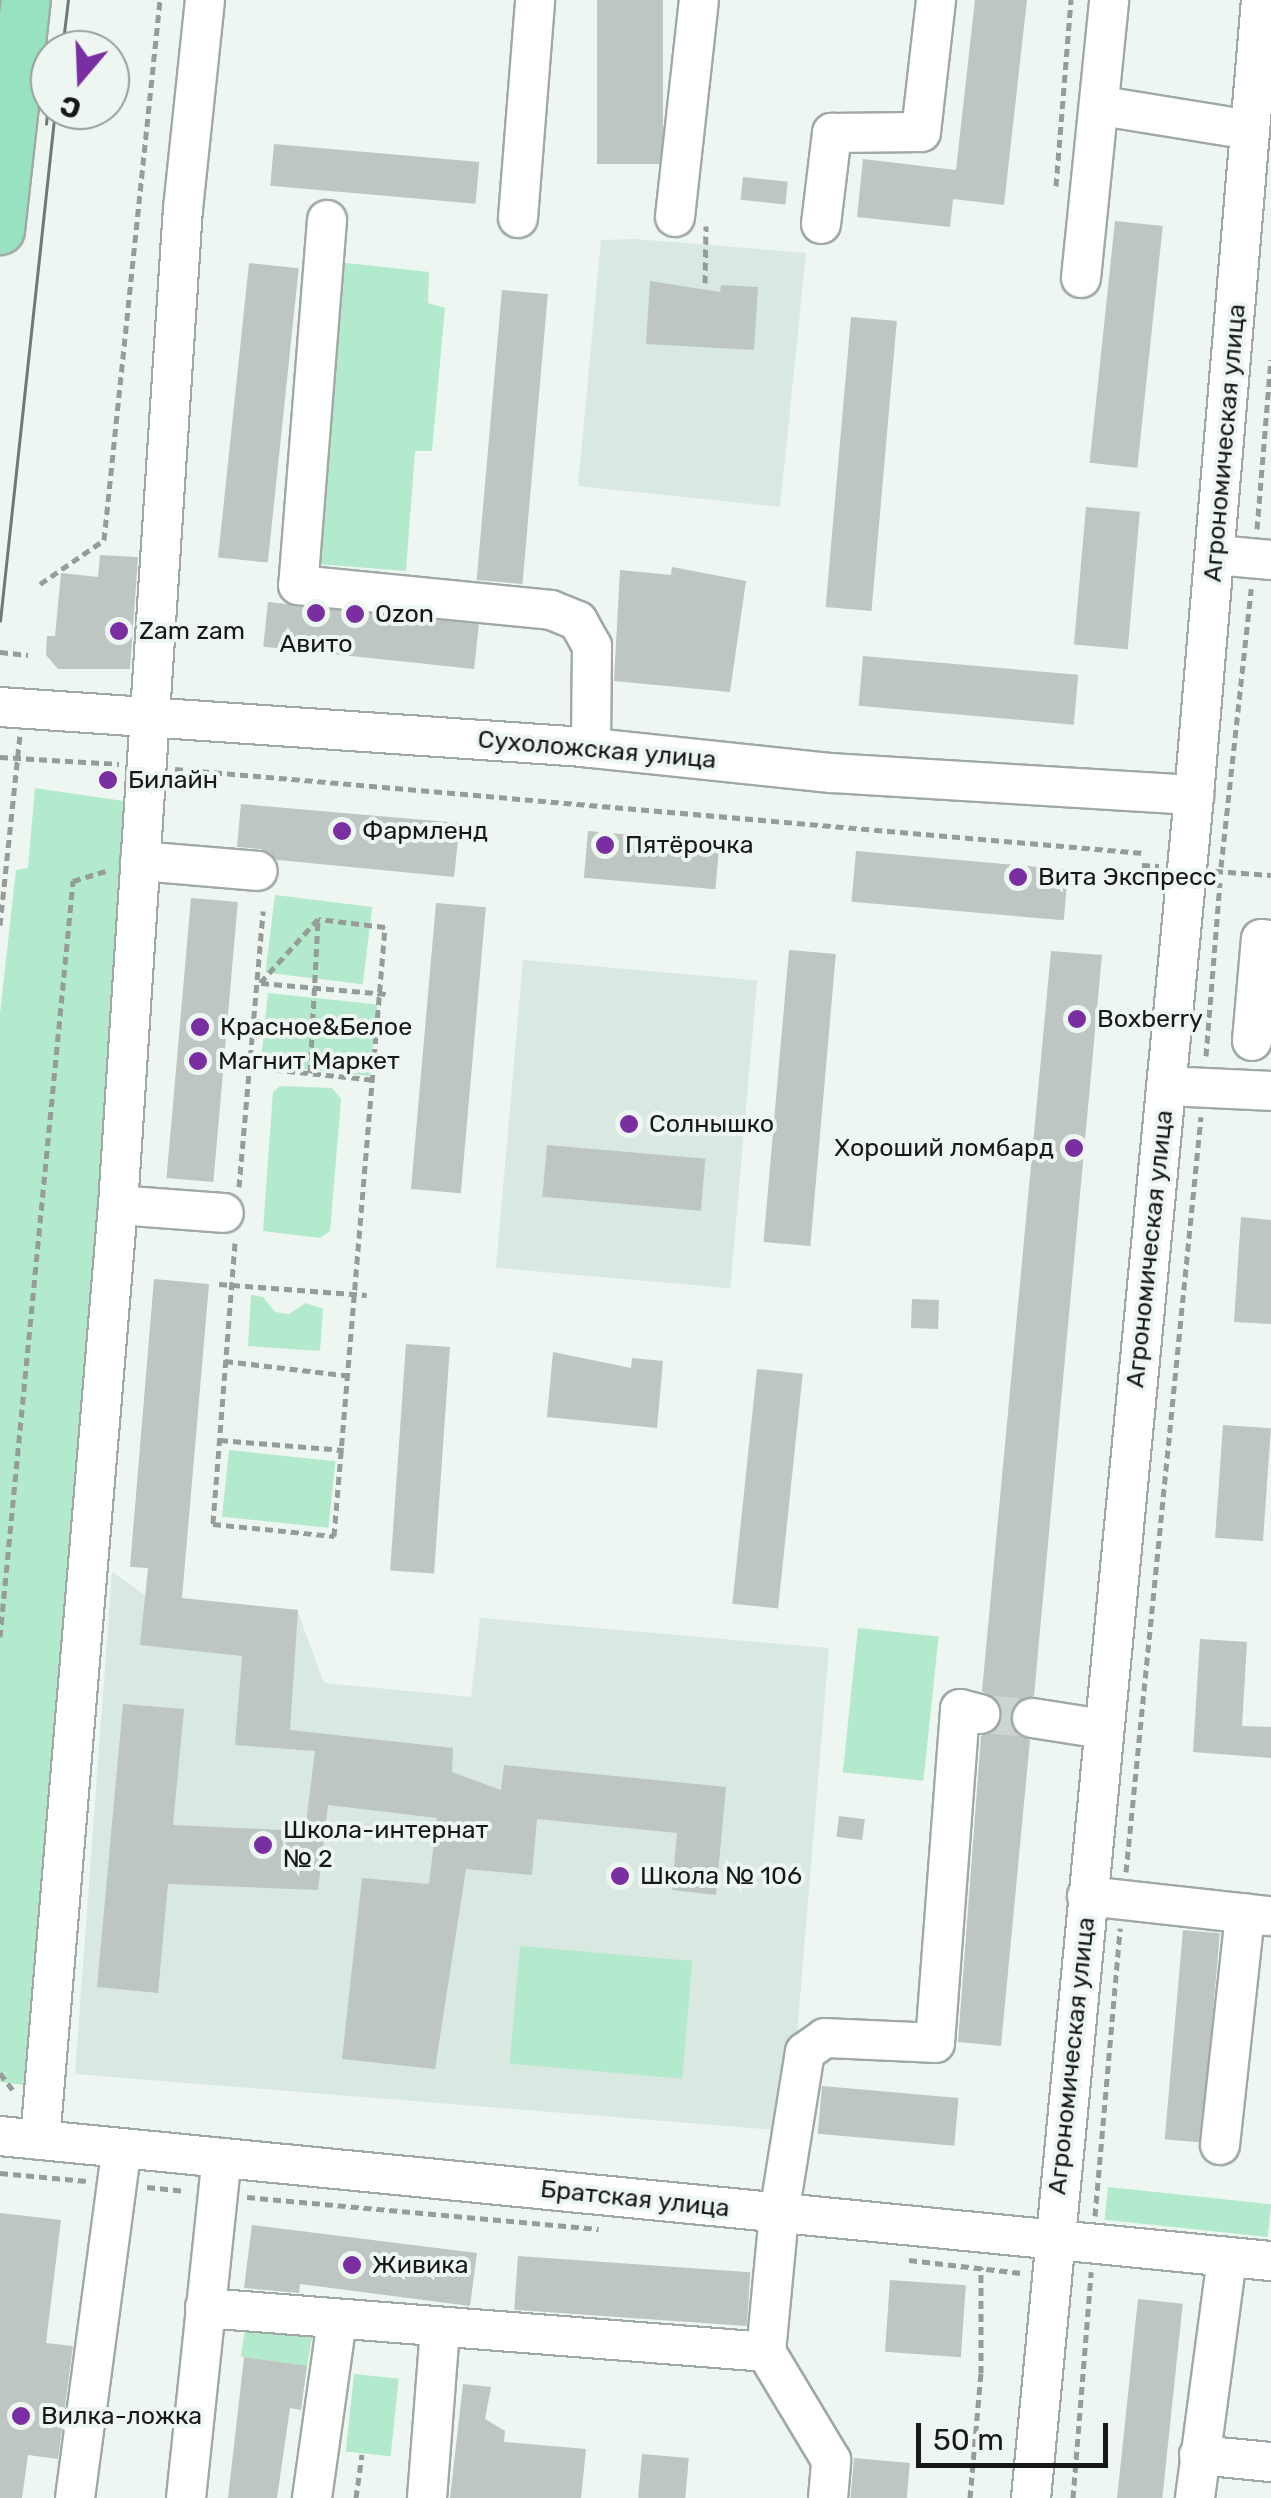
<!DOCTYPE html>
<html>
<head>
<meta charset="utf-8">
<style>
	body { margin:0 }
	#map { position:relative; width:1271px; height:2498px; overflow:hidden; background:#edf6f1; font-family:Rubik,sans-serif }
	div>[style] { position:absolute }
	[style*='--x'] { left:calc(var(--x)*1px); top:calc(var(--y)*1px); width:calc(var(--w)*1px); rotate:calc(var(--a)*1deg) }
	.built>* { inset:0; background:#d9e8e0; transform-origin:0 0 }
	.green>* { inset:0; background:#b3e9cc; transform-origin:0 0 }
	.building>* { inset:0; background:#bdc6c1; transform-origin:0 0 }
	.minor-tunnel>* { height:38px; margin-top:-19px; transform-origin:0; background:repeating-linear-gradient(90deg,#cdd5d0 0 38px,transparent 0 57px) }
	.path>* { height:5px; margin-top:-2.5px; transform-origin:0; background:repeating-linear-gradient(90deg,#969d99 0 8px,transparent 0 13px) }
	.roads { filter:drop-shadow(2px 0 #a1a9a5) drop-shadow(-2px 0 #a1a9a5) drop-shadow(0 2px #a1a9a5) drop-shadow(0 -2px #a1a9a5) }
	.minor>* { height:38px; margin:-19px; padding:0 19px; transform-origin:19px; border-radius:19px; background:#fff }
	.major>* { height:48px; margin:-24px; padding:0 24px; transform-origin:24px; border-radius:24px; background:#98e2c1 }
	.tram>* { height:2.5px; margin:-1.25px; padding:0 1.25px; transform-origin:1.25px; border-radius:1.25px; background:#717774 }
	.dots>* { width:28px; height:28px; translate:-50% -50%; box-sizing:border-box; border:5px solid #edf6f1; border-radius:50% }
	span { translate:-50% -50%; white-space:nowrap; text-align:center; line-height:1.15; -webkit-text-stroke:8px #edf6f1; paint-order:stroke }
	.street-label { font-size:25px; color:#161918 }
	.poi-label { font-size:25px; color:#161918 }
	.left { translate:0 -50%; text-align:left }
	.right { translate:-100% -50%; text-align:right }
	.north { position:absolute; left:30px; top:30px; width:100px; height:100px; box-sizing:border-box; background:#edf6f1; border:2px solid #979e9a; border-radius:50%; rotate:199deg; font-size:28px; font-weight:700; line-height:40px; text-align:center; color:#161918 }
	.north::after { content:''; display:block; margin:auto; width:35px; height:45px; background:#792ea1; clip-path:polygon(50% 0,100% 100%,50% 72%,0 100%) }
	.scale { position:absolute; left:916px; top:2423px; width:192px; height:45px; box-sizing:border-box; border:5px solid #161918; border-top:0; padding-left:12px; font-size:30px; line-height:35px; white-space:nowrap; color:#161918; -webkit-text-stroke:8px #edf6f1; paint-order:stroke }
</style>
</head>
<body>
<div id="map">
	<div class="built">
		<div style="clip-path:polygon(635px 239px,806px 253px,780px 507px,578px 486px,601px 240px)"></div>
		<div style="left:523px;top:960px;width:235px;height:309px;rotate:5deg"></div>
		<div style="clip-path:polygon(112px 1572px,145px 1595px,297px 1610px,324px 1683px,471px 1697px,480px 1618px,829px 1648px,789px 2131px,75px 2074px)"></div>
	</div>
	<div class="green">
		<div style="clip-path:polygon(338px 262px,429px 272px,428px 303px,445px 308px,432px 451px,415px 451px,406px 571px,317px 564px)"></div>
		<div style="clip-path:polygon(35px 788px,137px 803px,35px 2086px,0 2082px,0 1014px,16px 870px,28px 868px)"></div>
		<div style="left:275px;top:895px;width:98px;height:78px;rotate:7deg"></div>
		<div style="left:268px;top:993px;width:110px;height:72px;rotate:6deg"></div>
		<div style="clip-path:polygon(280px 1086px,332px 1088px,341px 1099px,330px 1231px,320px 1238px,263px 1231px,273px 1092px)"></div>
		<div style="clip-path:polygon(251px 1295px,263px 1297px,275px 1312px,289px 1314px,306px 1303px,323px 1309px,320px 1351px,248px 1346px)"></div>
		<div style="left:229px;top:1450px;width:107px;height:67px;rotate:6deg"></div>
		<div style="left:858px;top:1628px;width:81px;height:145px;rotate:6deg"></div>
		<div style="left:520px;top:1946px;width:173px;height:118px;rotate:5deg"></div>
		<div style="left:1108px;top:2187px;width:164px;height:33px;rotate:6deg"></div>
		<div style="left:246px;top:2324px;width:67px;height:33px;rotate:9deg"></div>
		<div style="left:354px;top:2374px;width:45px;height:78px;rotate:6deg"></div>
	</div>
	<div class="building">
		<div style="left:597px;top:0;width:66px;height:164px"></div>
		<div style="clip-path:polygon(975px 0,1027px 0,1004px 205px,953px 199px,950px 227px,857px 217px,863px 159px,956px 170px)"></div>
		<div style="left:274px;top:144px;width:206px;height:42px;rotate:5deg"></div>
		<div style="left:743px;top:177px;width:45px;height:23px;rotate:6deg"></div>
		<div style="left:1115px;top:221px;width:48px;height:243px;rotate:6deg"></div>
		<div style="left:249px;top:263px;width:50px;height:296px;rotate:6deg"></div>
		<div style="clip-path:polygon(650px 281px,720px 292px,721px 285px,758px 287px,754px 350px,646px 344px)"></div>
		<div style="left:502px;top:290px;width:46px;height:291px;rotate:5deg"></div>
		<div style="left:851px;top:317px;width:46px;height:291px;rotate:5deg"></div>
		<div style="left:1086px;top:507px;width:54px;height:138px;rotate:5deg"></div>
		<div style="clip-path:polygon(100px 555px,138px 557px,130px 669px,58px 669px,46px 655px,47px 636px,55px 636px,61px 573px,98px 577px)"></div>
		<div style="clip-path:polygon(672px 567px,746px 581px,730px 692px,614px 681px,620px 570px,671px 575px)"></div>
		<div style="left:268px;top:602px;width:212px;height:45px;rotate:6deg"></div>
		<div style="left:863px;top:656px;width:216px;height:50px;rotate:5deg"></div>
		<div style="clip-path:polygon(241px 804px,460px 823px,454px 877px,278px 860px,261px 849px,237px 847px)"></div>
		<div style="left:588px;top:831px;width:132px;height:47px;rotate:5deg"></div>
		<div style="left:856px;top:851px;width:213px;height:51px;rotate:5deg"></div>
		<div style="left:191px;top:898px;width:47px;height:281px;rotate:5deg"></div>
		<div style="left:436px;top:903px;width:50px;height:287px;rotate:5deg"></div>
		<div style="left:789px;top:950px;width:47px;height:293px;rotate:5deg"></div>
		<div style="clip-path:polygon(1051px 951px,1102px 955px,1034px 1696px,1015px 1703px,1010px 1716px,1017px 1735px,1030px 1740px,1001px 2046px,958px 2042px,981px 1736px,995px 1730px,1002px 1718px,996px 1699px,982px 1691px)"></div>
		<div style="left:547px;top:1145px;width:159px;height:52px;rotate:5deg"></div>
		<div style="clip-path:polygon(1241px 1217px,1271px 1220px,1271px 1324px,1234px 1322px)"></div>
		<div style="clip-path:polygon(154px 1279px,209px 1284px,182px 1598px,298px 1610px,290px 1730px,453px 1748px,452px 1772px,501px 1790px,504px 1765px,726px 1787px,716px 1895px,672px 1890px,677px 1833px,537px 1819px,532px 1875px,466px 1869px,435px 2069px,342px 2059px,362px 1878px,429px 1884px,437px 1818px,328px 1805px,318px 1890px,168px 1884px,158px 1993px,97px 1987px,123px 1704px,184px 1709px,173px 1825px,305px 1831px,315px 1751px,235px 1745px,242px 1656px,140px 1645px,148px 1568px,130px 1567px)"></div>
		<div style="left:912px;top:1299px;width:27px;height:29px;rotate:2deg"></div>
		<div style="left:406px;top:1344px;width:44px;height:227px;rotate:4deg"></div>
		<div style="clip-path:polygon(553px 1352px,631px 1368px,632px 1358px,663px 1361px,657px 1428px,547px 1417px)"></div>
		<div style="left:757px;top:1369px;width:46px;height:236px;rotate:6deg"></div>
		<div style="left:1223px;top:1425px;width:48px;height:113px;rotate:4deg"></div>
		<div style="clip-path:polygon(1200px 1639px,1247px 1642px,1242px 1726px,1271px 1727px,1271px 1758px,1193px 1752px)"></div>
		<div style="left:839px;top:1816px;width:26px;height:21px;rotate:7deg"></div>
		<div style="left:1183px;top:1930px;width:37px;height:210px;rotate:5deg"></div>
		<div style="left:822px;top:2086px;width:137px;height:48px;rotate:5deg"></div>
		<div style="clip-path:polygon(0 2213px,61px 2220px,46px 2343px,73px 2346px,58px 2459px,28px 2455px,22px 2498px,0 2498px)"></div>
		<div style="clip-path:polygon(252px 2225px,477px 2253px,470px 2306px,300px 2284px,299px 2293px,244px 2288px)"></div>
		<div style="left:518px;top:2256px;width:233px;height:54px;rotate:4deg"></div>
		<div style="left:890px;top:2280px;width:76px;height:72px;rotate:4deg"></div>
		<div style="left:1138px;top:2299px;width:45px;height:200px;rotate:6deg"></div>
		<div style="clip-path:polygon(244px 2357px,307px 2366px,301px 2410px,290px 2408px,277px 2498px,228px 2498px)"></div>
		<div style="clip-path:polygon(463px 2384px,491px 2387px,485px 2419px,505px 2431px,504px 2442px,586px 2449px,581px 2498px,450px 2498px)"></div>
		<div style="left:642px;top:2454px;width:47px;height:44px;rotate:5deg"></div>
		<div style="left:854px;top:2458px;width:56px;height:40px;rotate:5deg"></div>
	</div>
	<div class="minor-tunnel">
		<div style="--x:980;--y:1714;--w:52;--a:4.4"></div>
	</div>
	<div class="path">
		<div style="--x:1056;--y:186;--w:187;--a:-85.4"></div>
		<div style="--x:705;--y:283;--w:57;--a:-89"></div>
		<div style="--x:1257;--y:529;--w:170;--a:-85.3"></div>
		<div style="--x:40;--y:584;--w:78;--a:-34.5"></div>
		<div style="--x:104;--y:540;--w:543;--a:-84.08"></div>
		<div style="--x:0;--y:652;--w:28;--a:6"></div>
		<div style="--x:0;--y:757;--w:119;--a:3.4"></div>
		<div style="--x:175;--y:769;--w:972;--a:4.96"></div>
		<div style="--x:1142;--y:865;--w:17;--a:3"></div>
		<div style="--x:1221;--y:867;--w:280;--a:-83.8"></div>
		<div style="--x:1215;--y:871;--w:56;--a:4.1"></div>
		<div style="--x:0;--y:925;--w:190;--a:-84"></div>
		<div style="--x:261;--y:983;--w:126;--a:5"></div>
		<div style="--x:1206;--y:1056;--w:174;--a:-85.4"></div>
		<div style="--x:248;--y:1067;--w:129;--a:5.8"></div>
		<div style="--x:310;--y:1073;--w:151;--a:-87"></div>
		<div style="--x:239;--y:1187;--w:277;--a:-85"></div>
		<div style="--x:235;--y:1243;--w:282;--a:94.5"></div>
		<div style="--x:213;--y:1524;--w:122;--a:5.7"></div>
		<div style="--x:334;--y:1536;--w:611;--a:-85.21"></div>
		<div style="--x:385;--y:927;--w:67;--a:-173.2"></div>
		<div style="--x:318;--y:919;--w:86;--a:132.2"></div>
		<div style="--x:219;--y:1284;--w:148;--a:4.3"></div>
		<div style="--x:225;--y:1361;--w:128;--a:6.7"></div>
		<div style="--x:220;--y:1440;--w:124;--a:4.6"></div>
		<div style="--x:0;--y:1637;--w:760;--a:-84.48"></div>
		<div style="--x:73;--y:881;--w:38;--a:-17"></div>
		<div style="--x:1126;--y:1872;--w:759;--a:-84.33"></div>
		<div style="--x:0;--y:2073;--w:21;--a:53"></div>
		<div style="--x:0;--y:2173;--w:87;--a:5.3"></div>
		<div style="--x:147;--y:2187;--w:39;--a:6"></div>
		<div style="--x:247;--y:2197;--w:353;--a:5.2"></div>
		<div style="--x:1095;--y:2216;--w:289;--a:-85"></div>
		<div style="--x:909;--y:2260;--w:114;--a:6.6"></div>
		<div style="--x:356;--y:2498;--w:44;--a:-82.2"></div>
		<div style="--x:970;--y:2498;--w:125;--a:-85"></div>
		<div style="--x:981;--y:2373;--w:106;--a:-90"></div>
		<div style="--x:1073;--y:2498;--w:227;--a:-85.4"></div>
	</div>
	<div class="roads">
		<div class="minor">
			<div style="--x:1102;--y:106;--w:150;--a:9.2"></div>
			<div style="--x:675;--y:217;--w:218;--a:-83.7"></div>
			<div style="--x:518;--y:218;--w:219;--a:-85.5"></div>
			<div style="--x:327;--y:220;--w:366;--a:94.5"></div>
			<div style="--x:298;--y:585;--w:254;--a:5.6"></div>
			<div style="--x:551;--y:610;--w:29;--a:22"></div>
			<div style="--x:578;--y:621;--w:29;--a:61"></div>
			<div style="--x:592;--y:646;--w:102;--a:90.6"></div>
			<div style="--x:821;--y:224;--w:92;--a:-83.1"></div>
			<div style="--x:832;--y:133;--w:89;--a:-0.6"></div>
			<div style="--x:921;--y:132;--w:133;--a:-83.5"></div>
			<div style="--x:1081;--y:278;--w:279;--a:-84.2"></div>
			<div style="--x:1216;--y:555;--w:55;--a:5.2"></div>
			<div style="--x:0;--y:707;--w:584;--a:3.92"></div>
			<div style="--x:583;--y:747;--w:250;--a:6"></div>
			<div style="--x:832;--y:773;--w:363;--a:3.5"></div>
			<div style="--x:140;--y:861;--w:118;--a:4.8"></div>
			<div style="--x:1252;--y:1041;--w:102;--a:-85"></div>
			<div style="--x:1261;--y:939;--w:10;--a:6"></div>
			<div style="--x:1166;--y:1086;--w:105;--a:2.7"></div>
			<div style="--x:118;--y:1205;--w:106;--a:4.3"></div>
			<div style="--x:1032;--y:1718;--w:72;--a:8.8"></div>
			<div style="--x:1087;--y:1896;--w:183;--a:6.3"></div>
			<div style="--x:0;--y:2136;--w:1277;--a:5.62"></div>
			<div style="--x:40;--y:2140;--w:938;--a:-85.23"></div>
			<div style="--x:118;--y:1205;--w:998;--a:-86.27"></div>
			<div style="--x:183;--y:209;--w:210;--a:-84"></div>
			<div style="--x:1220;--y:2145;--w:233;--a:-83.8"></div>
			<div style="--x:205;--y:2308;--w:563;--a:4.48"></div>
			<div style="--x:1199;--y:2455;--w:72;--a:5.6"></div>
			<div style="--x:75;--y:2498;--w:353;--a:-82.4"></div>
			<div style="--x:186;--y:2498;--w:342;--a:-84"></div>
			<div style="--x:312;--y:2498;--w:179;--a:-82"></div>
			<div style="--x:427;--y:2498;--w:170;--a:-85.6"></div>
			<div style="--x:828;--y:2498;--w:38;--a:-85"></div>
			<div style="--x:831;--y:2460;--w:126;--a:-121"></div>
			<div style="--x:766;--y:2352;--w:139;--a:-84.6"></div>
			<div style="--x:779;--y:2214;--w:164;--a:-80.9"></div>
			<div style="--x:805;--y:2052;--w:24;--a:-35"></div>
			<div style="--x:825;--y:2038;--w:110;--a:2.6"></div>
			<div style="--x:935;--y:2043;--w:335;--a:-85.7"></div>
			<div style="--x:960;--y:1709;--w:21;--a:14"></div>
			<div style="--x:1031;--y:2498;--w:1711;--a:-84.53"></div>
			<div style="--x:1194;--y:795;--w:798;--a:-85.18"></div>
			<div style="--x:1195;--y:2498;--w:243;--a:-82.4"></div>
		</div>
		<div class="major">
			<div style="--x:0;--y:230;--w:231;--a:-83.6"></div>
		</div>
	</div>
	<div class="tram">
		<div style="--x:62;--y:50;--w:50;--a:-83.2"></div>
		<div style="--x:46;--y:124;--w:40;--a:-84.3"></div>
		<div style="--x:0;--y:621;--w:514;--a:-83.86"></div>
	</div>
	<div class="dots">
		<div style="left:316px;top:613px;background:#792ea1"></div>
		<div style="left:355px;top:614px;background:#792ea1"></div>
		<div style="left:119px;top:631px;background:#792ea1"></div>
		<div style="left:108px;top:780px;background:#792ea1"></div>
		<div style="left:342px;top:831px;background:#792ea1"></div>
		<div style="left:605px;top:845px;background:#792ea1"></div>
		<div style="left:1018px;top:877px;background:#792ea1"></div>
		<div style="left:1077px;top:1019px;background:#792ea1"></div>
		<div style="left:200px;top:1027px;background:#792ea1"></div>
		<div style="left:198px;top:1061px;background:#792ea1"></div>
		<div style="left:629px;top:1124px;background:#792ea1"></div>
		<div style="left:1074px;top:1148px;background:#792ea1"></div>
		<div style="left:263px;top:1845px;background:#792ea1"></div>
		<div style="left:620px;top:1876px;background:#792ea1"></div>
		<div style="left:352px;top:2265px;background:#792ea1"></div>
		<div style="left:21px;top:2416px;background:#792ea1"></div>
	</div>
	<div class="street-label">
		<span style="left:1225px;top:443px;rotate:-85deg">Агрономическая улица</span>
		<span style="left:597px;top:750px;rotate:5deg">Сухоложская улица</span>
		<span style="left:1150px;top:1249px;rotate:-84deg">Агрономическая улица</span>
		<span style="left:1072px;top:2056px;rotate:-84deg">Агрономическая улица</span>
		<span style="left:635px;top:2199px;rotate:6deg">Братская улица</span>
	</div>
	<div class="poi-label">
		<span class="left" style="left:375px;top:614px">Ozon</span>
		<span class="left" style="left:139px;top:631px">Zam zam</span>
		<span style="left:316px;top:644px">Авито</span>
		<span class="left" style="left:128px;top:780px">Билайн</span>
		<span class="left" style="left:362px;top:831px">Фармленд</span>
		<span class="left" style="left:625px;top:845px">Пятёрочка</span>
		<span class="left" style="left:1038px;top:877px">Вита Экспресс</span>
		<span class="left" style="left:1097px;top:1019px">Boxberry</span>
		<span class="left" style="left:220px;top:1027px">Красное&amp;Белое</span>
		<span class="left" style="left:218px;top:1061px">Магнит Маркет</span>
		<span class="left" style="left:649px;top:1124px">Солнышко</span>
		<span class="right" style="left:1054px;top:1148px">Хороший ломбард</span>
		<span class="left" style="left:283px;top:1845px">Школа-интернат<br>№ 2</span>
		<span class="left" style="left:640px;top:1876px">Школа № 106</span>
		<span class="left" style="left:372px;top:2265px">Живика</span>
		<span class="left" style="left:41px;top:2416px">Вилка-ложка</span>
	</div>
	<div class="north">С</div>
	<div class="scale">50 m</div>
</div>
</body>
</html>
